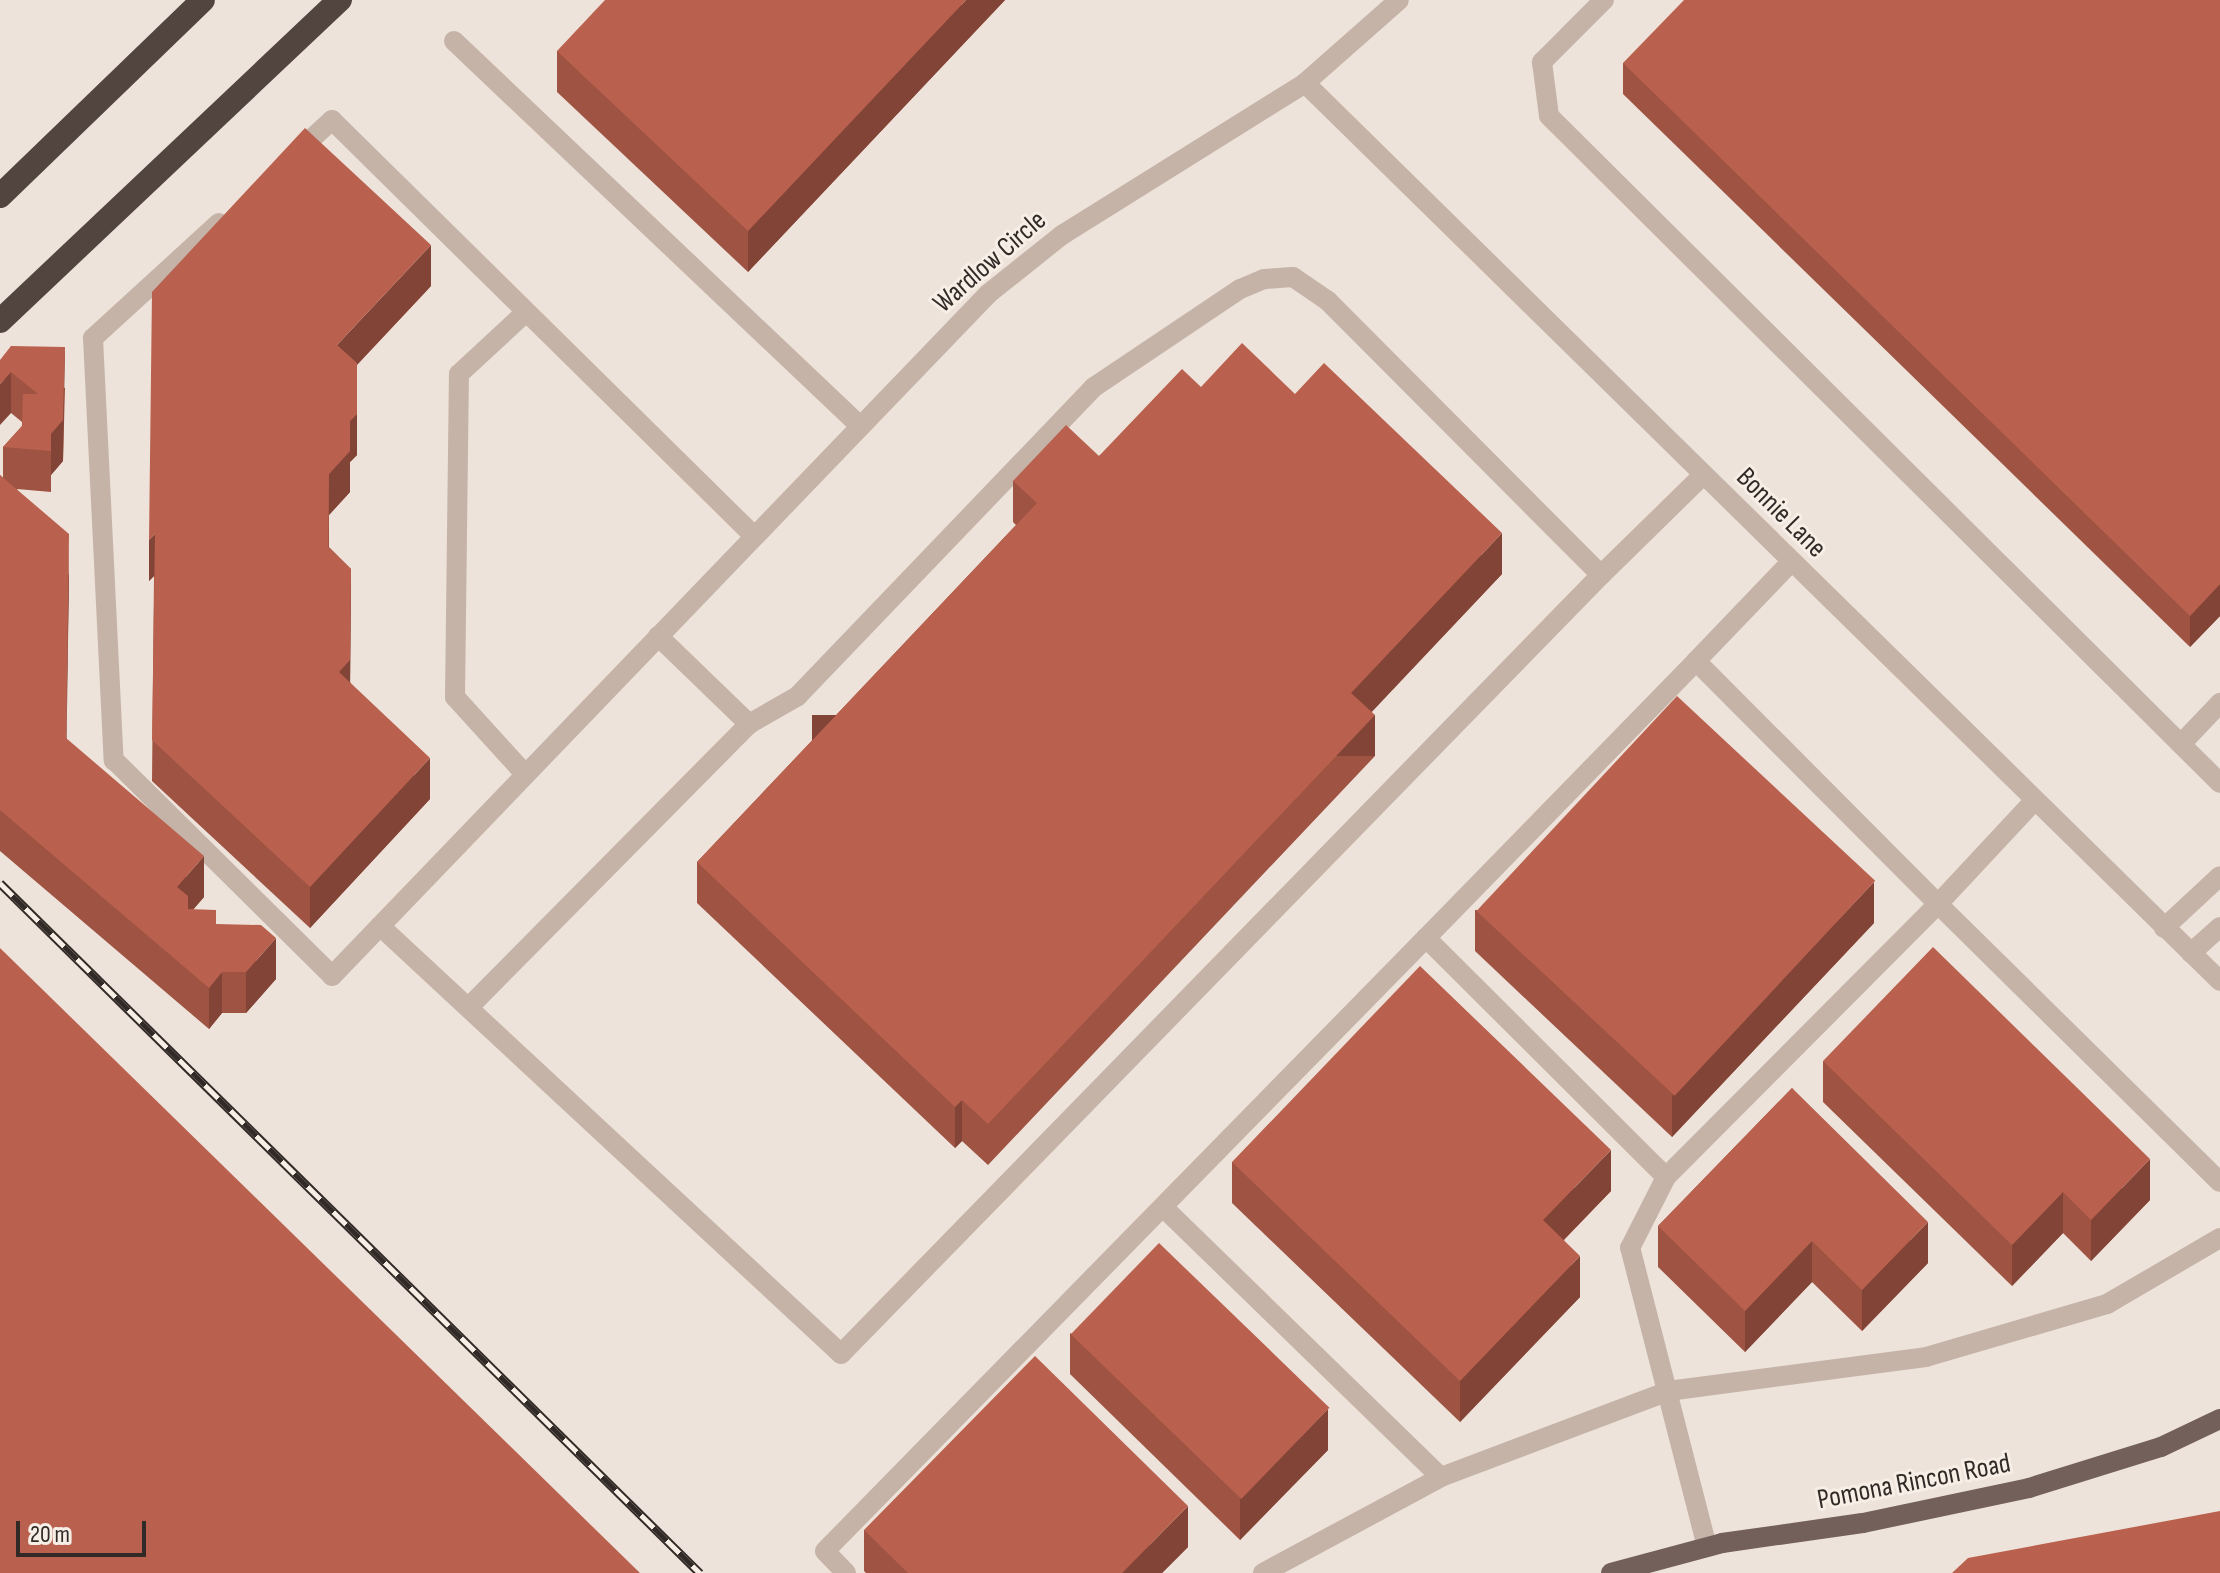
<!DOCTYPE html>
<html>
<head>
<meta charset="utf-8">
<style>
	body { margin:0 }
	#map { position:relative; width:2220px; height:1573px; overflow:hidden; background:#eee3da; font-family:"Sofia Sans Condensed",sans-serif }
	div>[style] { position:absolute }
	[style*='--x'] { left:calc(var(--x)*1px); top:calc(var(--y)*1px); width:calc(var(--w)*1px); rotate:calc(var(--a)*1deg) }
	.minor>* { height:20px; margin:-10px; padding:0 10px; transform-origin:10px; border-radius:10px; background:#c5b3a8 }
	.major>* { height:20px; margin:-10px; padding:0 10px; transform-origin:10px; border-radius:10px; background:#73605a }
	.highway>* { height:24px; margin:-12px; padding:0 12px; transform-origin:12px; border-radius:12px; background:#52443f }
	.rail>* { height:9px; margin-top:-4.5px; transform-origin:0; background:repeating-linear-gradient(90deg,#f7eee6 0 18px,#322a27 0 36px); box-sizing:border-box; border-block:2px solid #322a27 }
	.wall>* { inset:0; background:#9f5343 }
	.shaded-wall>* { inset:0; background:#824437; transform-origin:0 0 }
	.building>* { inset:0; background:#b9614e; transform-origin:0 0 }
	span { translate:-50% -50%; white-space:nowrap; text-align:center; line-height:1.15; -webkit-text-stroke:6px #f7eee6; paint-order:stroke }
	.street-label { font-size:28px; color:#322a27 }
	.scale { position:absolute; left:16px; top:1521px; width:130px; height:36px; box-sizing:border-box; border:4px solid #322a27; border-top:0; padding-left:10px; font-size:24px; line-height:28px; white-space:nowrap; color:#322a27; -webkit-text-stroke:6px #f7eee6; paint-order:stroke }
</style>
</head>
<body>
<div id="map">
	<div class="minor">
		<div style="--x:1604;--y:0;--w:88;--a:135"></div>
		<div style="--x:1542;--y:62;--w:54;--a:82.6"></div>
		<div style="--x:1549;--y:116;--w:946;--a:44.83"></div>
		<div style="--x:454;--y:41;--w:560;--a:43.48"></div>
		<div style="--x:1305;--y:83;--w:1282;--a:44.46"></div>
		<div style="--x:296;--y:153;--w:49;--a:-42.5"></div>
		<div style="--x:332;--y:120;--w:591;--a:44.59"></div>
		<div style="--x:219;--y:223;--w:171;--a:137.6"></div>
		<div style="--x:93;--y:338;--w:423;--a:87.2"></div>
		<div style="--x:114;--y:760;--w:307;--a:44.7"></div>
		<div style="--x:332;--y:976;--w:946;--a:-46.11"></div>
		<div style="--x:988;--y:294;--w:95;--a:-38.6"></div>
		<div style="--x:1062;--y:235;--w:287;--a:-32"></div>
		<div style="--x:1305;--y:83;--w:125;--a:-41.4"></div>
		<div style="--x:1791;--y:562;--w:137;--a:133.8"></div>
		<div style="--x:1696;--y:661;--w:343;--a:45.1"></div>
		<div style="--x:1938;--y:904;--w:141;--a:-47"></div>
		<div style="--x:1601;--y:575;--w:143;--a:-44.4"></div>
		<div style="--x:658;--y:636;--w:127;--a:44"></div>
		<div style="--x:2181;--y:744;--w:57;--a:-46.4"></div>
		<div style="--x:525;--y:774;--w:104;--a:-132.3"></div>
		<div style="--x:455;--y:697;--w:323;--a:-89.3"></div>
		<div style="--x:459;--y:374;--w:91;--a:-42.8"></div>
		<div style="--x:380;--y:926;--w:629;--a:42.87"></div>
		<div style="--x:841;--y:1354;--w:1088;--a:-45.71"></div>
		<div style="--x:1601;--y:575;--w:387;--a:-134.9"></div>
		<div style="--x:1328;--y:301;--w:42;--a:-145.6"></div>
		<div style="--x:1293;--y:277;--w:29;--a:176"></div>
		<div style="--x:1264;--y:279;--w:26;--a:157"></div>
		<div style="--x:1240;--y:289;--w:176;--a:146.1"></div>
		<div style="--x:1094;--y:387;--w:428;--a:133.8"></div>
		<div style="--x:798;--y:696;--w:56;--a:150.3"></div>
		<div style="--x:749;--y:724;--w:398;--a:134.7"></div>
		<div style="--x:2164;--y:928;--w:76;--a:-42.9"></div>
		<div style="--x:2191;--y:953;--w:39;--a:-42"></div>
		<div style="--x:1666;--y:1177;--w:339;--a:-135.1"></div>
		<div style="--x:1426;--y:938;--w:387;--a:-45.7"></div>
		<div style="--x:1164;--y:1208;--w:386;--a:44.2"></div>
		<div style="--x:1707;--y:1547;--w:309;--a:-104.4"></div>
		<div style="--x:1630;--y:1248;--w:80;--a:-63.1"></div>
		<div style="--x:1666;--y:1177;--w:385;--a:-45.1"></div>
		<div style="--x:1938;--y:904;--w:396;--a:44.6"></div>
		<div style="--x:846;--y:1573;--w:30;--a:-134"></div>
		<div style="--x:825;--y:1551;--w:858;--a:-45.57"></div>
		<div style="--x:1263;--y:1573;--w:202;--a:-28.3"></div>
		<div style="--x:1441;--y:1477;--w:243;--a:-20.7"></div>
		<div style="--x:1668;--y:1391;--w:260;--a:-7.5"></div>
		<div style="--x:1926;--y:1357;--w:189;--a:-16.3"></div>
		<div style="--x:2107;--y:1304;--w:131;--a:-30.3"></div>
	</div>
	<div class="major">
		<div style="--x:1611;--y:1573;--w:115;--a:-15.1"></div>
		<div style="--x:1722;--y:1543;--w:142;--a:-8.1"></div>
		<div style="--x:1863;--y:1523;--w:170;--a:-11.9"></div>
		<div style="--x:2029;--y:1488;--w:138;--a:-17.3"></div>
		<div style="--x:2161;--y:1447;--w:65;--a:-25.4"></div>
	</div>
	<div class="highway">
		<div style="--x:0;--y:196;--w:282;--a:-44"></div>
		<div style="--x:0;--y:321;--w:468;--a:-43.4"></div>
	</div>
	<div class="rail">
		<div style="--x:0;--y:883;--w:983;--a:44.59"></div>
	</div>
	<div class="wall">
		<div style="clip-path:polygon(1005px 0,748px 272px,557px 92px,557px 51px)"></div>
		<div style="clip-path:polygon(2220px 0,2220px 616px,2190px 647px,1623px 94px,1623px 63px)"></div>
		<div style="clip-path:polygon(431px 286px,357px 365px,357px 455px,350px 462px,350px 492px,329px 515px,329px 547px,351px 569px,350px 682px,430px 799px,310px 928px,152px 781px,154px 576px,149px 581px,149px 540px)"></div>
		<div style="clip-path:polygon(0 360px,65px 388px,63px 461px,51px 475px,51px 492px,17px 489px,69px 575px,66px 739px,204px 897px,193px 910px,216px 924px,276px 979px,246px 1013px,222px 1013px,209px 1029px,0 851px,0 475px,3px 478px,3px 447px,22px 426px,22px 422px,11px 413px)"></div>
		<div style="clip-path:polygon(1201px 387px,1295px 394px,1502px 574px,1371px 712px,1375px 756px,988px 1165px,962px 1141px,955px 1148px,697px 903px,697px 862px,1016px 525px,1013px 522px,1013px 481px,1099px 456px)"></div>
		<div style="clip-path:polygon(1475px 910px,1874px 923px,1672px 1137px,1475px 951px)"></div>
		<div style="clip-path:polygon(1823px 1061px,2150px 1200px,2091px 1261px,2063px 1233px,2012px 1286px,1823px 1102px)"></div>
		<div style="clip-path:polygon(1792px 1088px,1928px 1263px,1862px 1331px,1812px 1282px,1745px 1352px,1658px 1267px,1658px 1226px)"></div>
		<div style="clip-path:polygon(1232px 1162px,1611px 1191px,1564px 1240px,1580px 1297px,1460px 1422px,1232px 1203px)"></div>
		<div style="clip-path:polygon(1070px 1333px,1328px 1450px,1240px 1540px,1070px 1374px)"></div>
		<div style="clip-path:polygon(864px 1530px,1188px 1547px,1162px 1573px,866px 1573px,864px 1571px)"></div>
	</div>
	<div class="shaded-wall">
		<div style="clip-path:polygon(966px 0,1005px 0,748px 272px,748px 231px)"></div>
		<div style="clip-path:polygon(431px 245px,431px 286px,337px 386px,337px 345px)"></div>
		<div style="clip-path:polygon(65px 347px,63px 461px,51px 475px,51px 492px,51px 434px)"></div>
		<div style="clip-path:polygon(11px 372px,11px 413px,0 425px,0 384px)"></div>
		<div style="clip-path:polygon(357px 414px,357px 455px,350px 462px,350px 421px)"></div>
		<div style="clip-path:polygon(350px 451px,350px 492px,329px 515px,329px 474px)"></div>
		<div style="clip-path:polygon(1502px 533px,1502px 574px,1351px 734px,1351px 693px)"></div>
		<div style="clip-path:polygon(69px 534px,69px 575px,66px 779px,66px 738px)"></div>
		<div style="clip-path:polygon(155px 534px,155px 575px,149px 581px,149px 540px)"></div>
		<div style="clip-path:polygon(351px 569px,350px 701px,339px 672px)"></div>
		<div style="clip-path:polygon(2220px 584px,2220px 616px,2190px 647px,2190px 616px)"></div>
		<div style="left:1375px;top:715px;width:41px;height:563px;rotate:90deg"></div>
		<div style="clip-path:polygon(430px 758px,430px 799px,310px 928px,310px 887px)"></div>
		<div style="clip-path:polygon(204px 856px,204px 897px,188px 915px,177px 887px)"></div>
		<div style="clip-path:polygon(1874px 882px,1874px 923px,1672px 1137px,1672px 1096px)"></div>
		<div style="clip-path:polygon(276px 938px,276px 979px,246px 1013px,246px 972px)"></div>
		<div style="clip-path:polygon(222px 972px,222px 1013px,209px 1029px,209px 988px)"></div>
		<div style="clip-path:polygon(962px 1100px,962px 1141px,955px 1148px,955px 1107px)"></div>
		<div style="clip-path:polygon(1611px 1150px,1611px 1191px,1543px 1261px,1543px 1220px)"></div>
		<div style="clip-path:polygon(2150px 1159px,2150px 1200px,2091px 1261px,2091px 1220px)"></div>
		<div style="clip-path:polygon(2063px 1192px,2063px 1233px,2012px 1286px,2012px 1245px)"></div>
		<div style="clip-path:polygon(1928px 1222px,1928px 1263px,1862px 1331px,1862px 1290px)"></div>
		<div style="clip-path:polygon(1812px 1241px,1812px 1282px,1745px 1352px,1745px 1311px)"></div>
		<div style="clip-path:polygon(1580px 1256px,1580px 1297px,1460px 1422px,1460px 1381px)"></div>
		<div style="clip-path:polygon(1328px 1409px,1328px 1450px,1240px 1540px,1240px 1499px)"></div>
		<div style="clip-path:polygon(1188px 1506px,1188px 1547px,1162px 1573px,1122px 1573px)"></div>
	</div>
	<div class="building">
		<div style="clip-path:polygon(605px 0,966px 0,748px 231px,557px 51px)"></div>
		<div style="clip-path:polygon(1684px 0,2220px 0,2220px 584px,2190px 616px,1623px 63px)"></div>
		<div style="clip-path:polygon(305px 128px,431px 245px,337px 345px,357px 363px,357px 414px,350px 421px,350px 451px,329px 474px,328px 547px,351px 569px,350px 660px,339px 672px,430px 758px,310px 887px,152px 740px,155px 534px,149px 540px,152px 292px)"></div>
		<div style="clip-path:polygon(1242px 343px,1295px 394px,1324px 363px,1502px 533px,1351px 693px,1375px 715px,988px 1124px,962px 1100px,955px 1107px,697px 862px,1037px 503px,1013px 481px,1066px 425px,1099px 456px,1182px 369px,1201px 387px)"></div>
		<div style="clip-path:polygon(11px 346px,65px 347px,63px 420px,51px 434px,51px 451px,3px 447px,22px 426px,23px 394px,38px 394px,11px 372px,0 384px,0 360px)"></div>
		<div style="clip-path:polygon(0 475px,69px 534px,66px 738px,204px 856px,177px 887px,188px 896px,188px 909px,216px 910px,216px 924px,261px 925px,276px 938px,246px 972px,222px 972px,209px 988px,0 810px)"></div>
		<div style="left:1677px;top:696px;width:271px;height:294px;rotate:43deg"></div>
		<div style="clip-path:polygon(1933px 947px,2150px 1159px,2091px 1220px,2063px 1192px,2012px 1245px,1823px 1061px)"></div>
		<div style="clip-path:polygon(0 948px,640px 1573px,0 1573px)"></div>
		<div style="clip-path:polygon(1420px 966px,1611px 1150px,1543px 1220px,1580px 1256px,1460px 1381px,1232px 1162px)"></div>
		<div style="clip-path:polygon(1792px 1088px,1928px 1222px,1862px 1290px,1812px 1241px,1745px 1311px,1658px 1226px)"></div>
		<div style="left:1159px;top:1243px;width:237px;height:127px;rotate:44deg"></div>
		<div style="clip-path:polygon(1035px 1356px,1188px 1506px,1122px 1573px,908px 1573px,864px 1530px)"></div>
		<div style="clip-path:polygon(2220px 1511px,2220px 1573px,1952px 1573px,1968px 1558px)"></div>
	</div>
	<div class="street-label">
		<span style="left:990px;top:262px;rotate:-41deg">Wardlow Circle</span>
		<span style="left:1781px;top:513px;rotate:45deg">Bonnie Lane</span>
		<span style="left:1914px;top:1482px;rotate:-11deg">Pomona Rincon Road</span>
	</div>
	<div class="scale">20 m</div>
</div>
</body>
</html>
